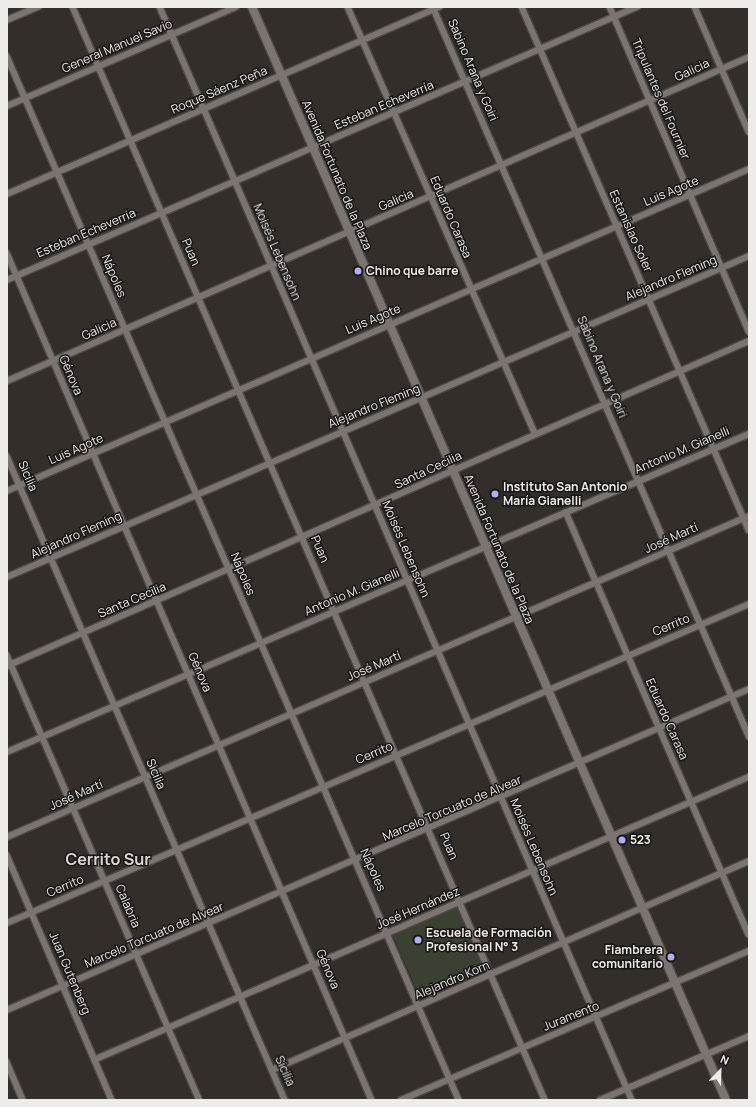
<!DOCTYPE html>
<html>
<head>
<meta charset="utf-8">
<style>
	body { margin:0 }
	#map { position:relative; width:756px; height:1107px; overflow:hidden; background:#342e2b; font-family:Manrope,sans-serif }
	div>[style] { position:absolute }
	[style*='--x'] { left:calc(var(--x)*1px); top:calc(var(--y)*1px); width:calc(var(--w)*1px); rotate:calc(var(--a)*1deg) }
	.green>* { inset:0; background:#3a4032; transform-origin:0 0 }
	.roads { filter:drop-shadow(1px 0 #4e4947) drop-shadow(-1px 0 #4e4947) drop-shadow(0 1px #4e4947) drop-shadow(0 -1px #4e4947) }
	.minor>* { height:5.5px; margin:-2.75px; padding:0 2.75px; transform-origin:2.75px; border-radius:2.75px; background:#7b7471 }
	.secondary>* { height:8px; margin:-4px; padding:0 4px; transform-origin:4px; border-radius:4px; background:#7b7471 }
	.dots>* { width:11px; height:11px; translate:-50% -50%; box-sizing:border-box; border:2px solid #191715; border-radius:50% }
	span { translate:-50% -50%; white-space:nowrap; text-align:center; line-height:1.15; -webkit-text-stroke:3px #191715; paint-order:stroke }
	.street-label { font-size:12px; color:#efebe9 }
	.poi-label { font-size:12px; color:#efebe9; font-weight:700 }
	.left { translate:0 -50%; text-align:left }
	.right { translate:-100% -50%; text-align:right }
	.district-label { font-size:16px; color:#ded6d3; font-weight:700 }
	.frame { position:absolute; inset:0; border:8px solid #efebe9; pointer-events:none }
	.north { position:absolute; left:700px; top:1051px; width:40px; height:40px; -webkit-text-stroke:3px #191715; paint-order:stroke; rotate:23deg; font-size:11px; font-weight:700; line-height:16px; text-align:center; color:#efebe9 }
	.north::after { content:''; display:block; margin:auto; width:14px; height:18px; background:#efebe9; clip-path:polygon(50% 0,100% 100%,50% 72%,0 100%) }
</style>
</head>
<body>
<div id="map">
	<div class="green">
		<div style="left:457px;top:903px;width:71px;height:72px;rotate:66deg"></div>
	</div>
	<div class="roads">
		<div class="minor">
			<div style="--x:73;--y:7;--w:1191;--a:66.64"></div>
			<div style="--x:160;--y:7;--w:1191;--a:66.64"></div>
			<div style="--x:348;--y:7;--w:466;--a:66.3"></div>
			<div style="--x:433;--y:7;--w:795;--a:66.56"></div>
			<div style="--x:522;--y:7;--w:570;--a:66.54"></div>
			<div style="--x:610;--y:7;--w:353;--a:66.8"></div>
			<div style="--x:695;--y:7;--w:136;--a:66.6"></div>
			<div style="--x:7;--y:20;--w:34;--a:-23"></div>
			<div style="--x:7;--y:56;--w:1138;--a:66.59"></div>
			<div style="--x:7;--y:106;--w:249;--a:-23.4"></div>
			<div style="--x:7;--y:194;--w:471;--a:-23.4"></div>
			<div style="--x:7;--y:253;--w:922;--a:66.69"></div>
			<div style="--x:7;--y:280;--w:687;--a:-23.43"></div>
			<div style="--x:7;--y:381;--w:810;--a:-23.59"></div>
			<div style="--x:7;--y:456;--w:701;--a:66.65"></div>
			<div style="--x:7;--y:491;--w:809;--a:-23.46"></div>
			<div style="--x:566;--y:512;--w:460;--a:66.6"></div>
			<div style="--x:7;--y:577;--w:808;--a:-23.39"></div>
			<div style="--x:7;--y:655;--w:485;--a:66.6"></div>
			<div style="--x:7;--y:666;--w:810;--a:-23.65"></div>
			<div style="--x:7;--y:752;--w:807;--a:-23.2"></div>
			<div style="--x:7;--y:837;--w:808;--a:-23.39"></div>
			<div style="--x:7;--y:855;--w:267;--a:66.8"></div>
			<div style="--x:7;--y:923;--w:808;--a:-23.26"></div>
			<div style="--x:7;--y:1010;--w:808;--a:-23.39"></div>
			<div style="--x:96;--y:1059;--w:711;--a:-23.36"></div>
			<div style="--x:7;--y:1062;--w:41;--a:67.2"></div>
			<div style="--x:272;--y:1070;--w:521;--a:-23.66"></div>
			<div style="--x:401;--y:1100;--w:379;--a:-23.2"></div>
			<div style="--x:600;--y:1100;--w:162;--a:-23.2"></div>
		</div>
		<div class="secondary">
			<div style="--x:252;--y:7;--w:1191;--a:66.56"></div>
		</div>
	</div>
	<div class="dots">
		<div style="left:358px;top:271px;background:#b1adfa"></div>
		<div style="left:495px;top:494px;background:#b1adfa"></div>
		<div style="left:622px;top:840px;background:#b1adfa"></div>
		<div style="left:418px;top:940px;background:#b1adfa"></div>
		<div style="left:671px;top:957px;background:#b1adfa"></div>
	</div>
	<div class="street-label">
		<span style="left:117px;top:46px;rotate:-23deg">General Manuel Savio</span>
		<span style="left:473px;top:70px;rotate:67deg">Sabino Arana y Goiri</span>
		<span style="left:692px;top:70px;rotate:-25deg">Galicia</span>
		<span style="left:219px;top:90px;rotate:-23deg">Roque Sáenz Peña</span>
		<span style="left:661px;top:99px;rotate:67deg">Tripulantes del Fournier</span>
		<span style="left:384px;top:105px;rotate:-23deg">Esteban Echeverría</span>
		<span style="left:337px;top:175px;rotate:67deg">Avenida Fortunato de la Plaza</span>
		<span style="left:671px;top:191px;rotate:-23deg">Luis Agote</span>
		<span style="left:396px;top:200px;rotate:-23deg">Galicia</span>
		<span style="left:451px;top:217px;rotate:67deg">Eduardo Carasa</span>
		<span style="left:631px;top:231px;rotate:66deg">Estanislao Soler</span>
		<span style="left:86px;top:233px;rotate:-23deg">Esteban Echeverría</span>
		<span style="left:191px;top:252px;rotate:67deg">Puan</span>
		<span style="left:277px;top:252px;rotate:67deg">Moisés Lebensohn</span>
		<span style="left:114px;top:276px;rotate:67deg">Nápoles</span>
		<span style="left:671px;top:278px;rotate:-23deg">Alejandro Fleming</span>
		<span style="left:373px;top:319px;rotate:-23deg">Luis Agote</span>
		<span style="left:99px;top:329px;rotate:-24deg">Galicia</span>
		<span style="left:602px;top:367px;rotate:67deg">Sabino Arana y Goiri</span>
		<span style="left:71px;top:375px;rotate:67deg">Génova</span>
		<span style="left:374px;top:406px;rotate:-22deg">Alejandro Fleming</span>
		<span style="left:76px;top:449px;rotate:-24deg">Luis Agote</span>
		<span style="left:682px;top:450px;rotate:-23deg">Antonio M. Gianelli</span>
		<span style="left:428px;top:470px;rotate:-25deg">Santa Cecilia</span>
		<span style="left:28px;top:476px;rotate:67deg">Sicilia</span>
		<span style="left:76px;top:535px;rotate:-24deg">Alejandro Fleming</span>
		<span style="left:671px;top:538px;rotate:-24deg">José Martí</span>
		<span style="left:320px;top:549px;rotate:67deg">Puan</span>
		<span style="left:406px;top:549px;rotate:67deg">Moisés Lebensohn</span>
		<span style="left:499px;top:549px;rotate:67deg">Avenida Fortunato de la Plaza</span>
		<span style="left:243px;top:574px;rotate:67deg">Nápoles</span>
		<span style="left:352px;top:592px;rotate:-23deg">Antonio M. Gianelli</span>
		<span style="left:132px;top:600px;rotate:-23deg">Santa Cecilia</span>
		<span style="left:671px;top:625px;rotate:-23deg">Cerrito</span>
		<span style="left:374px;top:666px;rotate:-23deg">José Martí</span>
		<span style="left:200px;top:672px;rotate:67deg">Génova</span>
		<span style="left:667px;top:719px;rotate:66deg">Eduardo Carasa</span>
		<span style="left:374px;top:753px;rotate:-23deg">Cerrito</span>
		<span style="left:156px;top:774px;rotate:67deg">Sicilia</span>
		<span style="left:76px;top:795px;rotate:-24deg">José Martí</span>
		<span style="left:452px;top:808px;rotate:-23deg">Marcelo Torcuato de Alvear</span>
		<span style="left:449px;top:846px;rotate:67deg">Puan</span>
		<span style="left:534px;top:847px;rotate:67deg">Moisés Lebensohn</span>
		<span style="left:373px;top:870px;rotate:66deg">Nápoles</span>
		<span style="left:65px;top:886px;rotate:-23deg">Cerrito</span>
		<span style="left:128px;top:906px;rotate:67deg">Calabria</span>
		<span style="left:418px;top:908px;rotate:-23deg">José Hernández</span>
		<span style="left:154px;top:935px;rotate:-23deg">Marcelo Torcuato de Alvear</span>
		<span style="left:328px;top:969px;rotate:67deg">Génova</span>
		<span style="left:70px;top:973px;rotate:67deg">Juan Gutenberg</span>
		<span style="left:452px;top:980px;rotate:-23deg">Alejandro Korn</span>
		<span style="left:571px;top:1016px;rotate:-22deg">Juramento</span>
		<span style="left:285px;top:1071px;rotate:66deg">Sicilia</span>
	</div>
	<div class="poi-label">
		<span class="left" style="left:366px;top:271px">Chino que barre</span>
		<span class="left" style="left:503px;top:494px">Instituto San Antonio<br>María Gianelli</span>
		<span class="left" style="left:630px;top:840px">523</span>
		<span class="left" style="left:426px;top:940px">Escuela de Formación<br>Profesional N° 3</span>
		<span class="right" style="left:663px;top:957px">Fiambrera<br>comunitario</span>
	</div>
	<div class="district-label">
		<span style="left:108px;top:859px">Cerrito Sur</span>
	</div>
	<div class="frame"></div>
	<div class="north">N</div>
</div>
</body>
</html>
